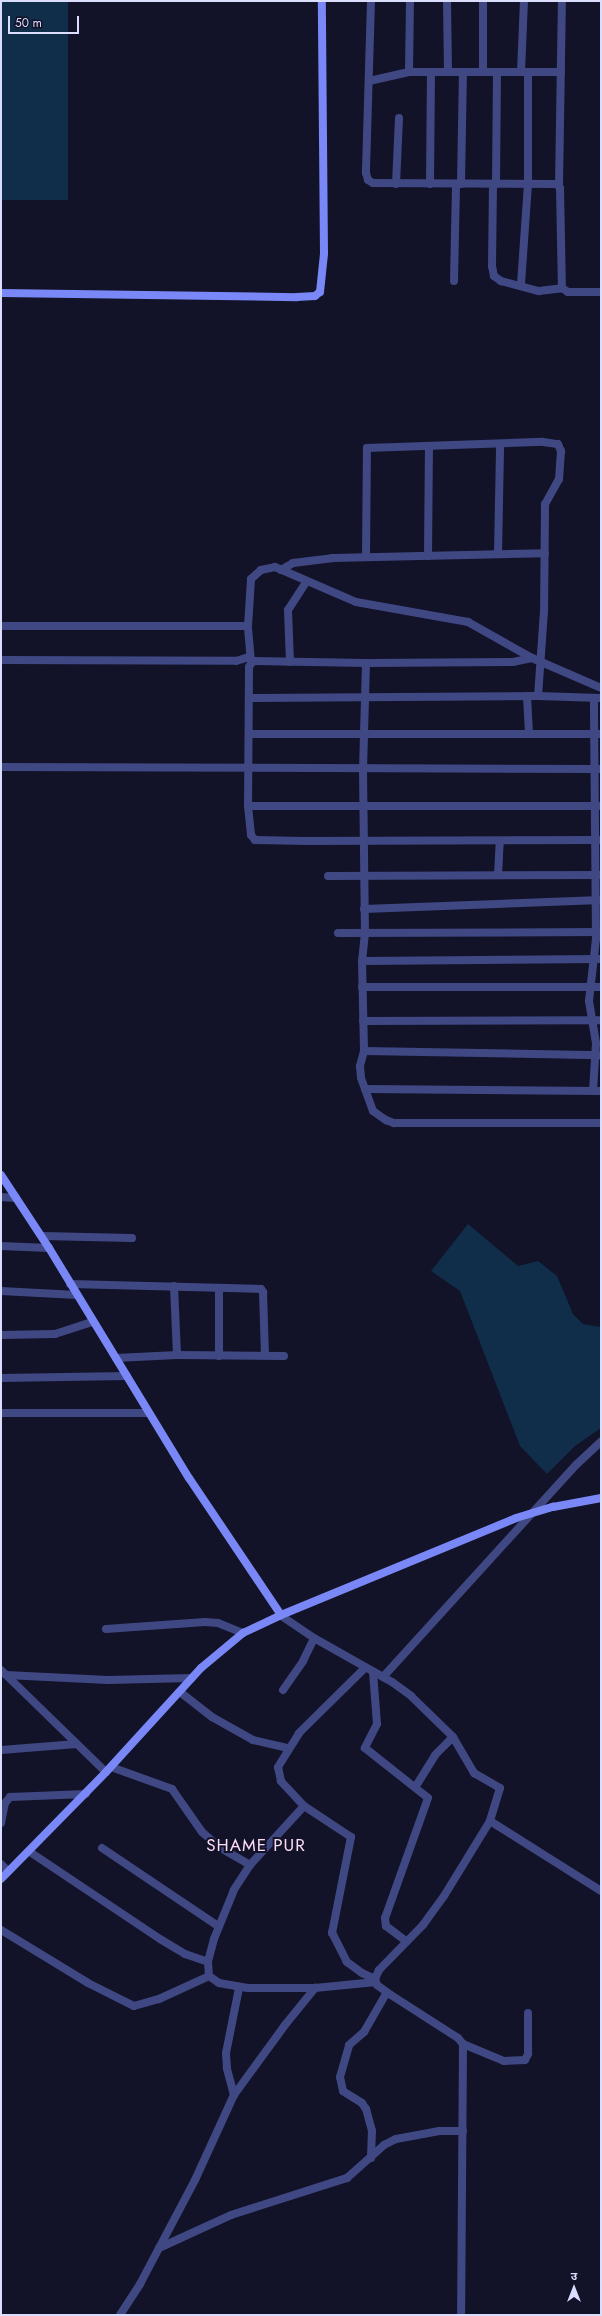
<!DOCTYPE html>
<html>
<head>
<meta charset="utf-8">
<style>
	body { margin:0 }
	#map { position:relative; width:602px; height:2316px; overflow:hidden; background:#121228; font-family:Jost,"Noto Sans Devanagari",sans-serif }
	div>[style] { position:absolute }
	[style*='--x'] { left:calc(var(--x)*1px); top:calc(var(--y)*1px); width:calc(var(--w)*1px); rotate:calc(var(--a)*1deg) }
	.water>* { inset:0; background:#102d49; transform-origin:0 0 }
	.street>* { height:8px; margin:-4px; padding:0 4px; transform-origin:4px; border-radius:4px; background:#404884 }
	.secondary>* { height:8px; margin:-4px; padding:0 4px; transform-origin:4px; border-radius:4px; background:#7988f6 }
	span { translate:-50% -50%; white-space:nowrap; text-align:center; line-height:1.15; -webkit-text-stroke:4px #121228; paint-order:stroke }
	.quarter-label { font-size:17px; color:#fdddf6; letter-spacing:1px }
	.frame { position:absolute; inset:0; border:2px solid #dbddfd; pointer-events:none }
	.north { position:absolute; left:554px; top:2268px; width:40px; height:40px; -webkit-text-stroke:3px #121228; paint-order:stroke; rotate:0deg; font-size:11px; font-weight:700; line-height:16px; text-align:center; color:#dbddfd }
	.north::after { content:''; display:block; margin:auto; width:14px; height:18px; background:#dbddfd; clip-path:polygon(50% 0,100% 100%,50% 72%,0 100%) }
	.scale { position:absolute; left:8px; top:16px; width:71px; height:18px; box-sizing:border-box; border:2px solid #dbddfd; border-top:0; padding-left:5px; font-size:12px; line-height:14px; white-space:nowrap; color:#dbddfd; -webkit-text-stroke:3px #121228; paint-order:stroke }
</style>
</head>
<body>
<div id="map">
	<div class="water">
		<div style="left:1px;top:1px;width:67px;height:199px"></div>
		<div style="clip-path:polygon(468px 1224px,518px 1266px,538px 1261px,557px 1276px,573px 1314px,583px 1324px,601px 1327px,601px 1428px,575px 1446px,547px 1474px,520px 1446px,460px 1291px,431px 1271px)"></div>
	</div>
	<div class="street">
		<div style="--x:371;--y:1;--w:172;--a:91.7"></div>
		<div style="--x:366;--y:173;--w:7;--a:74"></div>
		<div style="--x:368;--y:180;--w:6;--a:31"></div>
		<div style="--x:373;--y:183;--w:184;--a:0.3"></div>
		<div style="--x:557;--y:184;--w:5;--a:53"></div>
		<div style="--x:560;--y:188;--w:100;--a:88.9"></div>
		<div style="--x:562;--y:288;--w:7;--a:34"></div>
		<div style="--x:568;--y:292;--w:33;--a:0"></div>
		<div style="--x:447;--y:1;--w:71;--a:89.2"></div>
		<div style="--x:409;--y:72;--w:71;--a:-89.2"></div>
		<div style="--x:483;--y:72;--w:71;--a:-90"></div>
		<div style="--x:521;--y:72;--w:71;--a:-87.6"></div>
		<div style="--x:369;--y:81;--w:41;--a:-12.7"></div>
		<div style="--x:409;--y:72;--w:152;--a:0"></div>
		<div style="--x:396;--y:184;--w:66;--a:-87.4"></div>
		<div style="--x:430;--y:184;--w:112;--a:-89.5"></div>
		<div style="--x:461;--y:184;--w:112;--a:-89"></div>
		<div style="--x:493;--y:184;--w:82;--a:90.7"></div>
		<div style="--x:492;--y:266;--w:10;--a:79"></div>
		<div style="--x:494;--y:276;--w:9;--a:36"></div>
		<div style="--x:501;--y:281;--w:39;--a:15"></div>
		<div style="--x:539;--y:291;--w:23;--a:-7"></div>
		<div style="--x:496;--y:184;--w:112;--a:-89.5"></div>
		<div style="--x:559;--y:186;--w:185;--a:-89.1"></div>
		<div style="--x:454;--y:281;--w:97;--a:-88.8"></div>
		<div style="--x:521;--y:284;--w:100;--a:-86"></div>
		<div style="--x:528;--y:184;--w:112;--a:-90"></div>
		<div style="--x:498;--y:554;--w:109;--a:-88.9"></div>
		<div style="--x:366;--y:556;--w:108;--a:-89.5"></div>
		<div style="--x:367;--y:448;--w:176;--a:-2"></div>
		<div style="--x:543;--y:442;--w:15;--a:8"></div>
		<div style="--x:558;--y:444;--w:8;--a:67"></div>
		<div style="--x:561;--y:451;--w:28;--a:94"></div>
		<div style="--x:559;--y:479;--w:29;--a:119"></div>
		<div style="--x:545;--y:504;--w:107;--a:90.5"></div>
		<div style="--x:544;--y:611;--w:85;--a:94"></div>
		<div style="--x:428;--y:556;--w:110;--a:-89.5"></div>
		<div style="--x:281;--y:570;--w:14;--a:-30"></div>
		<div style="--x:293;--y:563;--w:39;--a:-7"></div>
		<div style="--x:332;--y:558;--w:213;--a:-1.3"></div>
		<div style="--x:1;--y:626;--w:247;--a:0"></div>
		<div style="--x:532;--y:658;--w:19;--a:168"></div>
		<div style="--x:513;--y:662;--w:147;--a:179.6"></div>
		<div style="--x:366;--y:663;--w:113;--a:-179"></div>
		<div style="--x:253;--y:661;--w:7;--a:124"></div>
		<div style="--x:249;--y:667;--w:139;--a:90.4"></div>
		<div style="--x:248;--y:806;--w:29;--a:84"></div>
		<div style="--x:251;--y:835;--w:6;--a:51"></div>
		<div style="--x:255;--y:840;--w:51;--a:1.1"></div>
		<div style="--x:306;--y:841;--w:295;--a:-0.2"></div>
		<div style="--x:1;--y:660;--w:235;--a:0.2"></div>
		<div style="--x:236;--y:661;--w:14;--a:-17"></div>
		<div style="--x:251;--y:662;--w:36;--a:-95"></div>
		<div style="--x:248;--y:626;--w:47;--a:-86.3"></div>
		<div style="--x:251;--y:579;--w:13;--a:-42"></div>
		<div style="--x:261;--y:570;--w:14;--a:-12"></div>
		<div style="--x:275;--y:567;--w:88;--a:23.4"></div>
		<div style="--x:356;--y:602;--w:114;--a:10.1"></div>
		<div style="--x:468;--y:622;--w:73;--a:29.4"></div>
		<div style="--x:532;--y:658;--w:75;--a:23.5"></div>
		<div style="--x:290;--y:662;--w:52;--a:-92.2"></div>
		<div style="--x:288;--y:610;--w:33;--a:-57"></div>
		<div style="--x:366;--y:663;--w:107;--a:91.6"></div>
		<div style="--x:363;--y:770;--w:163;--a:89.3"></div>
		<div style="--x:365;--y:933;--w:28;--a:96"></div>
		<div style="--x:362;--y:961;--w:90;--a:88.7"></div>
		<div style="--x:364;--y:1051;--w:237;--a:1"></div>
		<div style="--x:527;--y:696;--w:38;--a:87"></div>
		<div style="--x:250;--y:698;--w:288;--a:-0.4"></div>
		<div style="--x:538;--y:696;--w:63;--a:1.8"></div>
		<div style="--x:250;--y:734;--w:351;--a:0"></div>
		<div style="--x:1;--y:767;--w:600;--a:0.19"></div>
		<div style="--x:248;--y:806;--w:352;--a:0"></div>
		<div style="--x:498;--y:875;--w:33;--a:-87"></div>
		<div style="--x:328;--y:876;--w:273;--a:-0.2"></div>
		<div style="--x:364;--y:909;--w:237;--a:-2.2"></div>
		<div style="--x:338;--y:933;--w:263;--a:-0.2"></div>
		<div style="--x:362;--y:961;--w:239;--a:-0.5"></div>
		<div style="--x:362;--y:987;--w:239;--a:0"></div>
		<div style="--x:363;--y:1021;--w:238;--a:-0.2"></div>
		<div style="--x:364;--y:1051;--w:16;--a:105"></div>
		<div style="--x:360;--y:1066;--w:12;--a:85"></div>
		<div style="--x:361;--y:1078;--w:35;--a:70"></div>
		<div style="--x:373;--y:1111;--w:16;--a:35"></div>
		<div style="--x:386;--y:1120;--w:9;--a:21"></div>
		<div style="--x:394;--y:1123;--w:207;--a:0"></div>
		<div style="--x:365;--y:1089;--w:236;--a:0.5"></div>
		<div style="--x:593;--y:1091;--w:48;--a:-86.4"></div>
		<div style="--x:596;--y:1043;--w:43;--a:-99.5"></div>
		<div style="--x:589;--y:1001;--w:62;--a:-83.6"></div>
		<div style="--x:596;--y:939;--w:240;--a:-90.5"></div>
		<div style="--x:1;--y:1197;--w:15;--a:4"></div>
		<div style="--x:42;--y:1236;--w:90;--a:1.3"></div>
		<div style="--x:1;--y:1246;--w:48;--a:2.4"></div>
		<div style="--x:70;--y:1284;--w:191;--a:1.5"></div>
		<div style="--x:261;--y:1289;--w:4;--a:56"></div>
		<div style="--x:263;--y:1292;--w:63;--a:88.2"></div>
		<div style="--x:174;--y:1286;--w:69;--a:87.5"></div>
		<div style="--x:1;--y:1291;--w:76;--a:3"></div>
		<div style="--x:1;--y:1335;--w:54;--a:-1.1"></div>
		<div style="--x:55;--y:1334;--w:40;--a:-18"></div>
		<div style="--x:219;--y:1356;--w:68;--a:-90"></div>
		<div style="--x:116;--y:1358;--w:61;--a:-2.8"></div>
		<div style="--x:177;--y:1355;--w:107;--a:0.5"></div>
		<div style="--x:1;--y:1378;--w:126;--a:-0.9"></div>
		<div style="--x:1;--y:1413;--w:147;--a:0"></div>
		<div style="--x:280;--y:1615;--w:41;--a:34.1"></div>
		<div style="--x:314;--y:1638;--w:90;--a:29.4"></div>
		<div style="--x:392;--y:1682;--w:24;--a:36"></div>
		<div style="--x:411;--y:1696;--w:59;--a:44.3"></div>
		<div style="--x:453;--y:1737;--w:42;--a:59.7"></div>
		<div style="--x:474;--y:1773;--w:30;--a:30"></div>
		<div style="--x:500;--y:1788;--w:34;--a:107"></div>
		<div style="--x:490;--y:1821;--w:88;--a:121.5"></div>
		<div style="--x:444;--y:1896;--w:36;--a:126"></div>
		<div style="--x:423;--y:1925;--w:63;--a:134.4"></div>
		<div style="--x:379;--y:1970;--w:10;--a:114"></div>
		<div style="--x:375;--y:1979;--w:6;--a:72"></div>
		<div style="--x:377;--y:1985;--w:17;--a:36"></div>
		<div style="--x:391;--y:1995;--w:80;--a:32.7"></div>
		<div style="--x:458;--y:2038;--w:8;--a:50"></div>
		<div style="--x:463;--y:2044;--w:271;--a:90.4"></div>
		<div style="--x:106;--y:1629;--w:99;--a:-4"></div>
		<div style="--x:205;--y:1622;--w:13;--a:4"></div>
		<div style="--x:218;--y:1623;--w:27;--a:22"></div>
		<div style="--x:1;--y:1670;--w:146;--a:44.2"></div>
		<div style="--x:373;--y:1672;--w:52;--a:85.6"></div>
		<div style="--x:377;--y:1724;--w:27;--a:117"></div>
		<div style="--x:365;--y:1748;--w:80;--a:38.4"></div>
		<div style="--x:428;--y:1798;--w:127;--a:109.7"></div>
		<div style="--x:385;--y:1918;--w:8;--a:83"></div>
		<div style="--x:386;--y:1926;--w:26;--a:37"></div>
		<div style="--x:6;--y:1675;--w:102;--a:2.8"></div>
		<div style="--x:108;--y:1680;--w:84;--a:-1.4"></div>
		<div style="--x:383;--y:1677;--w:288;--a:-47.7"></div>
		<div style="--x:577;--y:1464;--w:33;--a:-43"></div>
		<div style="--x:283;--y:1690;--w:35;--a:-55"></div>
		<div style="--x:303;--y:1661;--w:25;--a:-64"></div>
		<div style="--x:180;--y:1692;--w:41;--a:38"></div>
		<div style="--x:212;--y:1717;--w:47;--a:29.3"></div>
		<div style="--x:253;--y:1740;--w:35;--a:13"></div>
		<div style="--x:1;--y:1750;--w:76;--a:-4.5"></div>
		<div style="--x:111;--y:1767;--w:65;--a:19.8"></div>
		<div style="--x:172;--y:1789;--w:52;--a:55.1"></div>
		<div style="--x:202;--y:1832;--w:23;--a:41"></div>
		<div style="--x:219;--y:1847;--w:36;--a:30"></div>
		<div style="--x:416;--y:1786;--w:36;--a:-58"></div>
		<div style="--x:435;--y:1755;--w:25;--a:-45"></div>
		<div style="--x:304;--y:1806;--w:34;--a:-133"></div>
		<div style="--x:281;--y:1781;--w:14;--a:-102"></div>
		<div style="--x:278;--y:1767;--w:40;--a:-58"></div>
		<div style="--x:299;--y:1733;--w:93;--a:-44.6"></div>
		<div style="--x:490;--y:1821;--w:131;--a:32.2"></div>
		<div style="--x:1;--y:1823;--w:20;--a:-79"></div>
		<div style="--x:5;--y:1803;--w:8;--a:-50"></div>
		<div style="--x:10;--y:1797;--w:76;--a:-2.3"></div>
		<div style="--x:102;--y:1848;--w:140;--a:33.9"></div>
		<div style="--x:30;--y:1852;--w:156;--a:33.8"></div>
		<div style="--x:160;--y:1939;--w:29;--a:31"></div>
		<div style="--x:185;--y:1954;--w:24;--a:19"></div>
		<div style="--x:1;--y:1864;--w:10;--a:45"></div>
		<div style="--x:1;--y:1930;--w:102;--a:31.3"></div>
		<div style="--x:88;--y:1983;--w:51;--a:26.6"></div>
		<div style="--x:134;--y:2006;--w:26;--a:-16"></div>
		<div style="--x:159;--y:1999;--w:55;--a:-24.7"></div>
		<div style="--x:375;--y:1979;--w:14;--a:-155"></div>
		<div style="--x:362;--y:1973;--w:19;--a:-144"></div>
		<div style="--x:347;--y:1962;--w:33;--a:-117"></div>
		<div style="--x:332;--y:1933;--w:98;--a:-78.8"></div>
		<div style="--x:351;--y:1837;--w:56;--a:-146.6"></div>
		<div style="--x:304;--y:1806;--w:80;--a:132.5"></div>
		<div style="--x:250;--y:1865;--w:30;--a:123"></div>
		<div style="--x:234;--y:1890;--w:53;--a:112.2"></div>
		<div style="--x:214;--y:1939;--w:24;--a:105"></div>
		<div style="--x:208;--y:1962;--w:14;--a:86"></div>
		<div style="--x:209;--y:1976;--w:12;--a:35"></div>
		<div style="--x:219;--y:1983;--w:29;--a:10"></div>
		<div style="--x:248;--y:1988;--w:67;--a:0"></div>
		<div style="--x:315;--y:1988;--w:61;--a:-5.6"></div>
		<div style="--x:463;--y:2044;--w:44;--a:22.5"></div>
		<div style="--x:504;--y:2061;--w:21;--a:-3"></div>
		<div style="--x:525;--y:2060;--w:7;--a:-63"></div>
		<div style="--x:528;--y:2054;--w:41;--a:-90"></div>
		<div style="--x:234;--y:2095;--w:28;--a:-105"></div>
		<div style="--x:227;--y:2068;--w:15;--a:-94"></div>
		<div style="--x:226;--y:2053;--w:66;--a:-78.7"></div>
		<div style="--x:371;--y:2158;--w:27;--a:-88"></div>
		<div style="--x:372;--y:2131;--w:23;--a:-105"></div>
		<div style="--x:366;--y:2109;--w:7;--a:-124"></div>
		<div style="--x:362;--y:2103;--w:22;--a:-148"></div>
		<div style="--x:343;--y:2091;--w:14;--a:-102"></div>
		<div style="--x:340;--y:2077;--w:33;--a:-74"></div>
		<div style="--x:349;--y:2045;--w:20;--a:-41"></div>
		<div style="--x:364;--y:2032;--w:46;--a:-60.1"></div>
		<div style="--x:159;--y:2248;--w:79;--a:-24.6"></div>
		<div style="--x:231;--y:2215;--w:122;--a:-17.7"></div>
		<div style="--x:347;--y:2178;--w:50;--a:-41.7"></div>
		<div style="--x:384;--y:2145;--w:13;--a:-27"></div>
		<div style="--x:396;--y:2139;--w:44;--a:-10.5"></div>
		<div style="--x:439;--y:2131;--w:24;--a:0"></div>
		<div style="--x:120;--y:2315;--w:37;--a:-57"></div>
		<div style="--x:140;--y:2284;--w:118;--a:-62.1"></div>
		<div style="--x:195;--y:2180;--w:94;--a:-65.4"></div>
		<div style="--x:234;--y:2095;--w:87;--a:-53.9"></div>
		<div style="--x:285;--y:2025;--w:48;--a:-51"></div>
	</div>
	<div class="secondary">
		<div style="--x:1;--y:293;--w:296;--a:0.8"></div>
		<div style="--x:297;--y:297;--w:18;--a:-3"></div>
		<div style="--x:315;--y:296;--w:6;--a:-39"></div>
		<div style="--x:320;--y:292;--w:39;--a:-84"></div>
		<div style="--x:324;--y:253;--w:252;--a:-90.5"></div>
		<div style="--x:1;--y:1175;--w:87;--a:56.7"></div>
		<div style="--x:49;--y:1248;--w:269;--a:58.7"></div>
		<div style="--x:189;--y:1478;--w:165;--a:56.1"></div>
		<div style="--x:1;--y:1879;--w:150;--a:-45.5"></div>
		<div style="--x:106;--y:1772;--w:141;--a:-47.6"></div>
		<div style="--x:201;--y:1668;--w:55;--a:-39.8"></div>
		<div style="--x:243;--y:1633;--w:42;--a:-25.3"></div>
		<div style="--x:281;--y:1615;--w:254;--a:-22.4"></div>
		<div style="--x:516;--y:1518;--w:39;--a:-17"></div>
		<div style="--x:553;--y:1507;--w:49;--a:-10.6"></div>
	</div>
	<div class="quarter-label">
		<span style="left:256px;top:1846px">SHAME PUR</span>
	</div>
	<div class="frame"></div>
	<div class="north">उ</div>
	<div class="scale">50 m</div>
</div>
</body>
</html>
